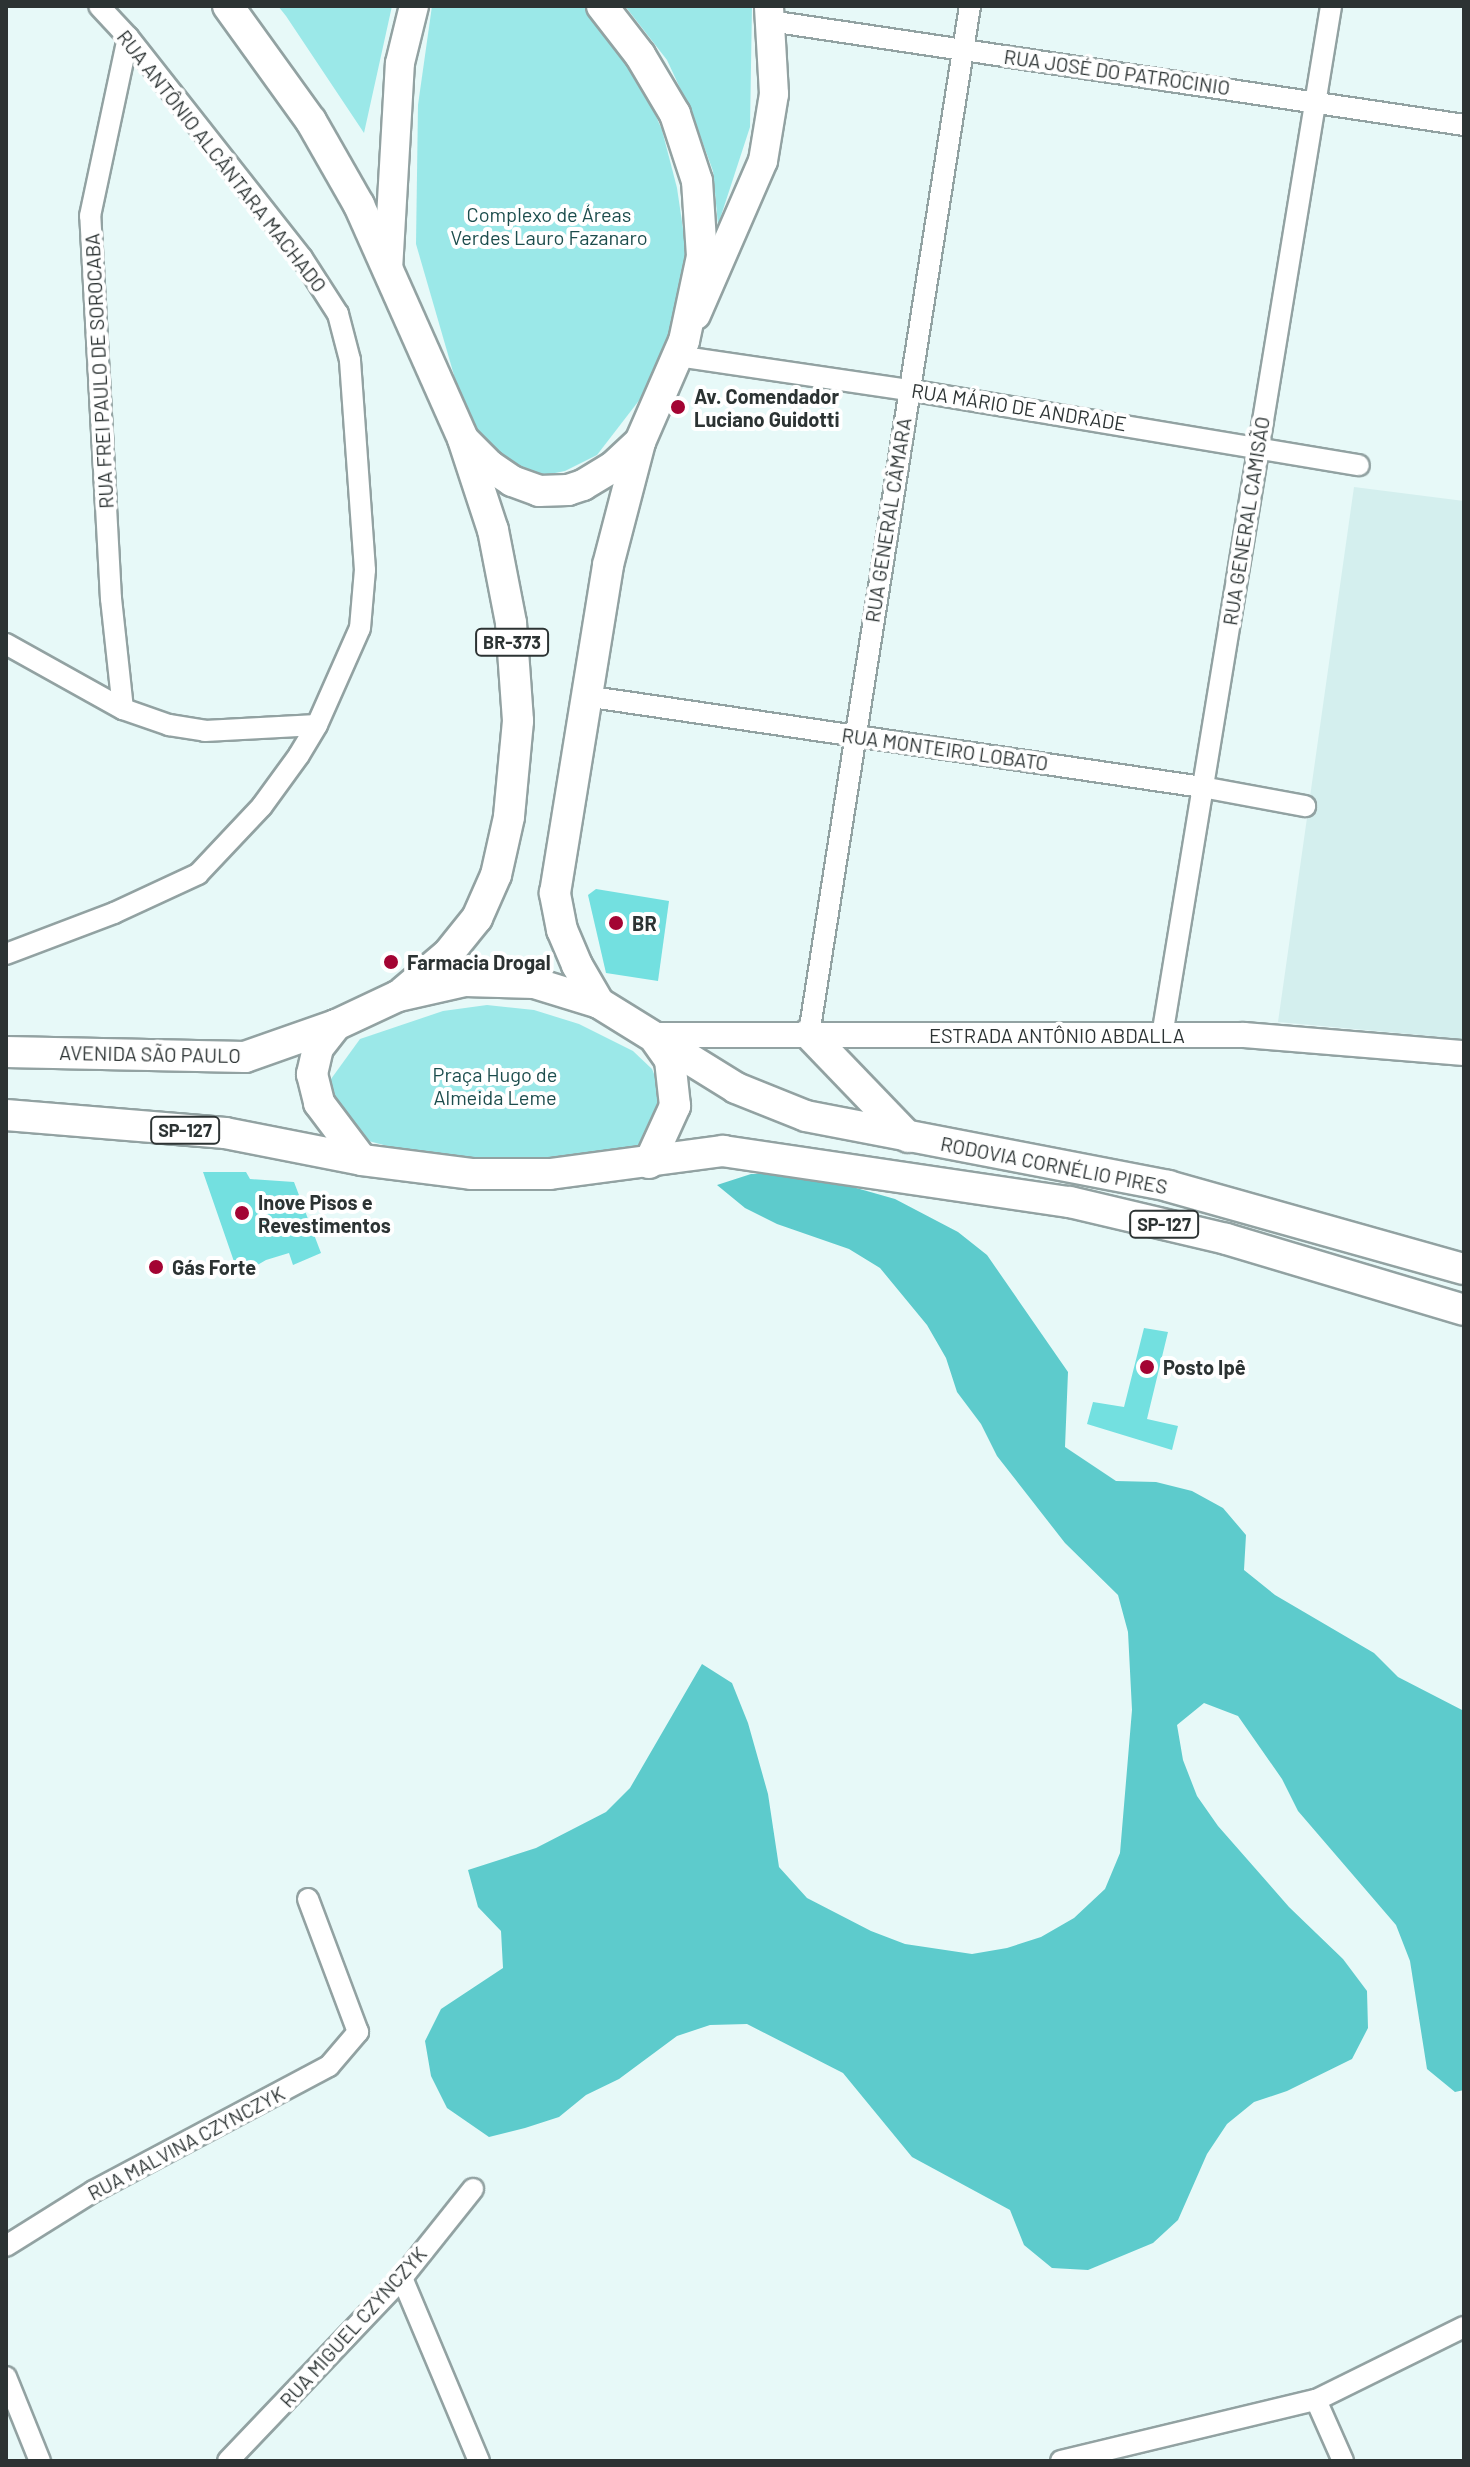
<!DOCTYPE html>
<html>
<head>
<meta charset="utf-8">
<style>
	body { margin:0 }
	#map { position:relative; width:1470px; height:2467px; overflow:hidden; background:#e7f9f8; font-family:Barlow,sans-serif }
	div>[style] { position:absolute }
	[style*='--x'] { left:calc(var(--x)*1px); top:calc(var(--y)*1px); width:calc(var(--w)*1px); rotate:calc(var(--a)*1deg) }
	.built>* { inset:0; background:#d4efee }
	.green>* { inset:0; background:#9be8e8 }
	.forest>* { inset:0; background:#5dcbcc }
	.building>* { inset:0; background:#73e0e0 }
	.roads { filter:drop-shadow(2px 0 #92a2a2) drop-shadow(-2px 0 #92a2a2) drop-shadow(0 2px #92a2a2) drop-shadow(0 -2px #92a2a2) }
	.minor>* { height:20px; margin:-10px; padding:0 10px; transform-origin:10px; border-radius:10px; background:#fff }
	.tertiary>* { height:24px; margin:-12px; padding:0 12px; transform-origin:12px; border-radius:12px; background:#fff }
	.secondary>* { height:28px; margin:-14px; padding:0 14px; transform-origin:14px; border-radius:14px; background:#fff }
	.primary>* { height:30px; margin:-15px; padding:0 15px; transform-origin:15px; border-radius:15px; background:#fff }
	.dots>* { width:22px; height:22px; translate:-50% -50%; box-sizing:border-box; border:4px solid #fff; border-radius:50% }
	span { translate:-50% -50%; white-space:nowrap; text-align:center; line-height:1.15; -webkit-text-stroke:8px #fff; paint-order:stroke }
	.shield-label span { padding:2px 6px; background:#fff; border:2px solid; border-radius:6px; -webkit-text-stroke-width:0 }
	.shield-label { font-size:18px; color:#2c3333; font-weight:700 }
	.street-label { font-size:20px; color:#2c3333 }
	.park-label { font-size:20px; color:#1c4d4d }
	.poi-label { font-size:20px; color:#2c3333; font-weight:700 }
	.left { translate:0 -50%; text-align:left }
	.frame { position:absolute; inset:0; border:8px solid #2c3333; pointer-events:none }
</style>
</head>
<body>
<div id="map">
	<div class="built">
		<div style="clip-path:polygon(1354px 487px,1464px 501px,1464px 1039px,1278px 1022px)"></div>
	</div>
	<div class="green">
		<div style="clip-path:polygon(278px 6px,392px 6px,364px 133px,286px 16px)"></div>
		<div style="clip-path:polygon(432px 6px,587px 6px,637px 73px,662px 130px,677px 188px,687px 256px,668px 336px,644px 394px,597px 455px,565px 471px,540px 476px,506px 467px,484px 450px,467px 420px,416px 244px,418px 105px)"></div>
		<div style="clip-path:polygon(625px 6px,752px 6px,750px 127px,718px 225px,713px 171px,693px 116px,667px 60px)"></div>
		<div style="clip-path:polygon(487px 1005px,534px 1010px,579px 1024px,633px 1051px,652px 1069px,661px 1091px,659px 1121px,648px 1142px,620px 1158px,489px 1165px,422px 1155px,357px 1138px,331px 1106px,331px 1079px,360px 1039px,443px 1011px)"></div>
	</div>
	<div class="forest">
		<div style="clip-path:polygon(787px 1173px,821px 1178px,895px 1199px,958px 1232px,987px 1255px,1068px 1372px,1065px 1447px,1116px 1481px,1156px 1482px,1192px 1491px,1223px 1508px,1246px 1535px,1244px 1570px,1275px 1595px,1374px 1653px,1398px 1677px,1464px 1711px,1464px 2090px,1455px 2092px,1427px 2069px,1410px 1961px,1396px 1925px,1298px 1811px,1282px 1779px,1238px 1716px,1204px 1703px,1177px 1725px,1183px 1760px,1197px 1796px,1218px 1826px,1289px 1907px,1343px 1959px,1367px 1991px,1368px 2028px,1352px 2059px,1287px 2091px,1254px 2102px,1227px 2124px,1207px 2154px,1178px 2220px,1153px 2243px,1088px 2270px,1052px 2268px,1024px 2245px,1010px 2210px,912px 2157px,843px 2073px,747px 2024px,710px 2025px,677px 2036px,619px 2079px,586px 2095px,559px 2117px,525px 2128px,489px 2137px,447px 2108px,431px 2076px,425px 2041px,441px 2009px,503px 1968px,501px 1931px,478px 1907px,468px 1870px,536px 1848px,606px 1812px,630px 1788px,702px 1664px,732px 1683px,748px 1723px,768px 1794px,779px 1867px,807px 1898px,871px 1931px,905px 1944px,972px 1954px,1007px 1948px,1041px 1937px,1074px 1918px,1105px 1889px,1120px 1853px,1132px 1710px,1128px 1632px,1118px 1595px,1065px 1543px,997px 1456px,981px 1424px,957px 1392px,946px 1358px,927px 1325px,880px 1268px,849px 1249px,777px 1224px,745px 1208px,717px 1185px,751px 1174px)"></div>
	</div>
	<div class="building">
		<div style="clip-path:polygon(596px 889px,669px 901px,658px 981px,606px 973px,588px 895px)"></div>
		<div style="clip-path:polygon(203px 1172px,246px 1172px,250px 1179px,294px 1182px,321px 1253px,293px 1265px,289px 1253px,266px 1260px,239px 1276px)"></div>
		<div style="clip-path:polygon(1144px 1328px,1168px 1332px,1147px 1419px,1178px 1426px,1172px 1450px,1087px 1424px,1093px 1402px,1124px 1407px)"></div>
	</div>
	<div class="roads">
		<div class="minor">
			<div style="--x:770;--y:21;--w:702;--a:8.52"></div>
			<div style="--x:678;--y:356;--w:233;--a:8.4"></div>
			<div style="--x:909;--y:390;--w:456;--a:9.5"></div>
			<div style="--x:6;--y:644;--w:134;--a:29.1"></div>
			<div style="--x:123;--y:709;--w:49;--a:19.2"></div>
			<div style="--x:169;--y:725;--w:36;--a:9"></div>
			<div style="--x:205;--y:731;--w:112;--a:-3.1"></div>
			<div style="--x:585;--y:696;--w:624;--a:8.39"></div>
			<div style="--x:1202;--y:787;--w:105;--a:10.5"></div>
			<div style="--x:123;--y:709;--w:111;--a:-96.2"></div>
			<div style="--x:111;--y:599;--w:384;--a:-93.1"></div>
			<div style="--x:90;--y:216;--w:183;--a:-78"></div>
			<div style="--x:6;--y:954;--w:116;--a:-20.8"></div>
			<div style="--x:114;--y:913;--w:93;--a:-24.9"></div>
			<div style="--x:198;--y:874;--w:93;--a:-46.7"></div>
			<div style="--x:262;--y:806;--w:63;--a:-54"></div>
			<div style="--x:299;--y:755;--w:35;--a:-59"></div>
			<div style="--x:317;--y:725;--w:106;--a:-66.1"></div>
			<div style="--x:360;--y:628;--w:58;--a:-85.1"></div>
			<div style="--x:365;--y:570;--w:211;--a:-94.1"></div>
			<div style="--x:350;--y:360;--w:48;--a:-104.6"></div>
			<div style="--x:338;--y:314;--w:67;--a:-122.7"></div>
			<div style="--x:302;--y:258;--w:281;--a:-128.2"></div>
			<div style="--x:128;--y:37;--w:42;--a:-133.1"></div>
			<div style="--x:809;--y:1034;--w:1041;--a:-81.1"></div>
			<div style="--x:1162;--y:1036;--w:1044;--a:-80.68"></div>
			<div style="--x:6;--y:2246;--w:104;--a:-32"></div>
			<div style="--x:94;--y:2191;--w:266;--a:-28"></div>
			<div style="--x:329;--y:2066;--w:45;--a:-49.5"></div>
			<div style="--x:358;--y:2032;--w:142;--a:-110.6"></div>
			<div style="--x:402;--y:2278;--w:199;--a:67.2"></div>
			<div style="--x:6;--y:2377;--w:91;--a:68"></div>
			<div style="--x:1316;--y:2400;--w:67;--a:66.1"></div>
			<div style="--x:228;--y:2461;--w:253;--a:-46.4"></div>
			<div style="--x:402;--y:2278;--w:114;--a:-51.4"></div>
			<div style="--x:1061;--y:2461;--w:262;--a:-13.5"></div>
			<div style="--x:1316;--y:2400;--w:165;--a:-26.3"></div>
		</div>
		<div class="tertiary">
			<div style="--x:649;--y:1035;--w:595;--a:0"></div>
			<div style="--x:1244;--y:1035;--w:221;--a:4.7"></div>
		</div>
		<div class="secondary">
			<div style="--x:388;--y:270;--w:207;--a:-86.7"></div>
			<div style="--x:400;--y:63;--w:59;--a:-76.2"></div>
			<div style="--x:696;--y:315;--w:168;--a:-66.5"></div>
			<div style="--x:763;--y:161;--w:68;--a:-80.7"></div>
			<div style="--x:774;--y:94;--w:88;--a:-93.3"></div>
		</div>
		<div class="primary">
			<div style="--x:228;--y:6;--w:142;--a:54.2"></div>
			<div style="--x:311;--y:121;--w:97;--a:60.3"></div>
			<div style="--x:359;--y:205;--w:256;--a:66"></div>
			<div style="--x:463;--y:439;--w:96;--a:71.8"></div>
			<div style="--x:493;--y:530;--w:95;--a:79"></div>
			<div style="--x:511;--y:623;--w:98;--a:85.9"></div>
			<div style="--x:518;--y:721;--w:96;--a:95.4"></div>
			<div style="--x:509;--y:817;--w:59;--a:102.6"></div>
			<div style="--x:496;--y:875;--w:47;--a:113.8"></div>
			<div style="--x:477;--y:918;--w:46;--a:128.9"></div>
			<div style="--x:448;--y:954;--w:59;--a:139.8"></div>
			<div style="--x:466;--y:442;--w:34;--a:45"></div>
			<div style="--x:490;--y:466;--w:27;--a:34"></div>
			<div style="--x:512;--y:481;--w:29;--a:20"></div>
			<div style="--x:539;--y:491;--w:29;--a:-2"></div>
			<div style="--x:568;--y:490;--w:16;--a:-18"></div>
			<div style="--x:583;--y:485;--w:35;--a:-31"></div>
			<div style="--x:613;--y:467;--w:37;--a:-43"></div>
			<div style="--x:599;--y:1003;--w:44;--a:-120.1"></div>
			<div style="--x:577;--y:965;--w:38;--a:-113"></div>
			<div style="--x:562;--y:930;--w:38;--a:-101"></div>
			<div style="--x:555;--y:893;--w:332;--a:-80.8"></div>
			<div style="--x:608;--y:565;--w:127;--a:-75.4"></div>
			<div style="--x:640;--y:442;--w:110;--a:-66.5"></div>
			<div style="--x:684;--y:341;--w:87;--a:-78"></div>
			<div style="--x:702;--y:256;--w:75;--a:-93.8"></div>
			<div style="--x:697;--y:181;--w:71;--a:-108.2"></div>
			<div style="--x:675;--y:114;--w:69;--a:-120.7"></div>
			<div style="--x:640;--y:55;--w:62;--a:-127.8"></div>
			<div style="--x:336;--y:1025;--w:29;--a:128"></div>
			<div style="--x:318;--y:1048;--w:27;--a:103"></div>
			<div style="--x:312;--y:1074;--w:30;--a:76"></div>
			<div style="--x:319;--y:1103;--w:71;--a:53"></div>
			<div style="--x:809;--y:1034;--w:143;--a:46.1"></div>
			<div style="--x:6;--y:1052;--w:239;--a:1.2"></div>
			<div style="--x:245;--y:1057;--w:96;--a:-19.4"></div>
			<div style="--x:336;--y:1025;--w:68;--a:-25.1"></div>
			<div style="--x:398;--y:996;--w:69;--a:-12.6"></div>
			<div style="--x:465;--y:981;--w:69;--a:1.7"></div>
			<div style="--x:534;--y:983;--w:68;--a:17.1"></div>
			<div style="--x:599;--y:1003;--w:161;--a:31.8"></div>
			<div style="--x:736;--y:1088;--w:75;--a:21.8"></div>
			<div style="--x:806;--y:1116;--w:369;--a:10.9"></div>
			<div style="--x:1168;--y:1186;--w:307;--a:15.7"></div>
			<div style="--x:6;--y:1115;--w:220;--a:4.7"></div>
			<div style="--x:225;--y:1133;--w:140;--a:11.1"></div>
			<div style="--x:362;--y:1160;--w:110;--a:7.3"></div>
			<div style="--x:471;--y:1174;--w:79;--a:0"></div>
			<div style="--x:550;--y:1174;--w:175;--a:-7.6"></div>
			<div style="--x:723;--y:1151;--w:351;--a:8.4"></div>
			<div style="--x:1070;--y:1202;--w:160;--a:13.3"></div>
			<div style="--x:1226;--y:1239;--w:248;--a:16.6"></div>
			<div style="--x:649;--y:1163;--w:63;--a:-65.5"></div>
			<div style="--x:675;--y:1106;--w:46;--a:-96.2"></div>
			<div style="--x:670;--y:1060;--w:24;--a:-125"></div>
		</div>
	</div>
	<div class="dots">
		<div style="left:678px;top:407px;background:#a30433"></div>
		<div style="left:616px;top:923px;background:#a30433"></div>
		<div style="left:391px;top:962px;background:#a30433"></div>
		<div style="left:242px;top:1213px;background:#a30433"></div>
		<div style="left:156px;top:1267px;background:#a30433"></div>
		<div style="left:1147px;top:1367px;background:#a30433"></div>
	</div>
	<div class="shield-label">
		<span style="left:512px;top:642px">BR-373</span>
		<span style="left:185px;top:1130px">SP-127</span>
		<span style="left:1164px;top:1224px">SP-127</span>
	</div>
	<div class="street-label">
		<span style="left:1117px;top:72px;rotate:8deg">RUA JOSÉ DO PATROCINIO</span>
		<span style="left:222px;top:161px;rotate:52deg">RUA ANTÔNIO ALCÂNTARA MACHADO</span>
		<span style="left:99px;top:371px;rotate:-93deg">RUA FREI PAULO DE SOROCABA</span>
		<span style="left:1019px;top:407px;rotate:9deg">RUA MÁRIO DE ANDRADE</span>
		<span style="left:888px;top:520px;rotate:-81deg">RUA GENERAL CÂMARA</span>
		<span style="left:1246px;top:521px;rotate:-81deg">RUA GENERAL CAMISÃO</span>
		<span style="left:945px;top:749px;rotate:8deg">RUA MONTEIRO LOBATO</span>
		<span style="left:1057px;top:1035px">ESTRADA ANTÔNIO ABDALLA</span>
		<span style="left:150px;top:1054px;rotate:1deg">AVENIDA SÃO PAULO</span>
		<span style="left:1054px;top:1165px;rotate:11deg">RODOVIA CORNÉLIO PIRES</span>
		<span style="left:186px;top:2143px;rotate:-28deg">RUA MALVINA CZYNCZYK</span>
		<span style="left:353px;top:2327px;rotate:-48deg">RUA MIGUEL CZYNCZYK</span>
	</div>
	<div class="park-label">
		<span style="left:549px;top:226px">Complexo de Áreas<br>Verdes Lauro Fazanaro</span>
		<span style="left:495px;top:1086px">Praça Hugo de<br>Almeida Leme</span>
	</div>
	<div class="poi-label">
		<span class="left" style="left:694px;top:408px">Av. Comendador<br>Luciano Guidotti</span>
		<span class="left" style="left:632px;top:923px">BR</span>
		<span class="left" style="left:407px;top:962px">Farmacia Drogal</span>
		<span class="left" style="left:258px;top:1214px">Inove Pisos e<br>Revestimentos</span>
		<span class="left" style="left:172px;top:1267px">Gás Forte</span>
		<span class="left" style="left:1163px;top:1367px">Posto Ipê</span>
	</div>
	<div class="frame"></div>
</div>
</body>
</html>
